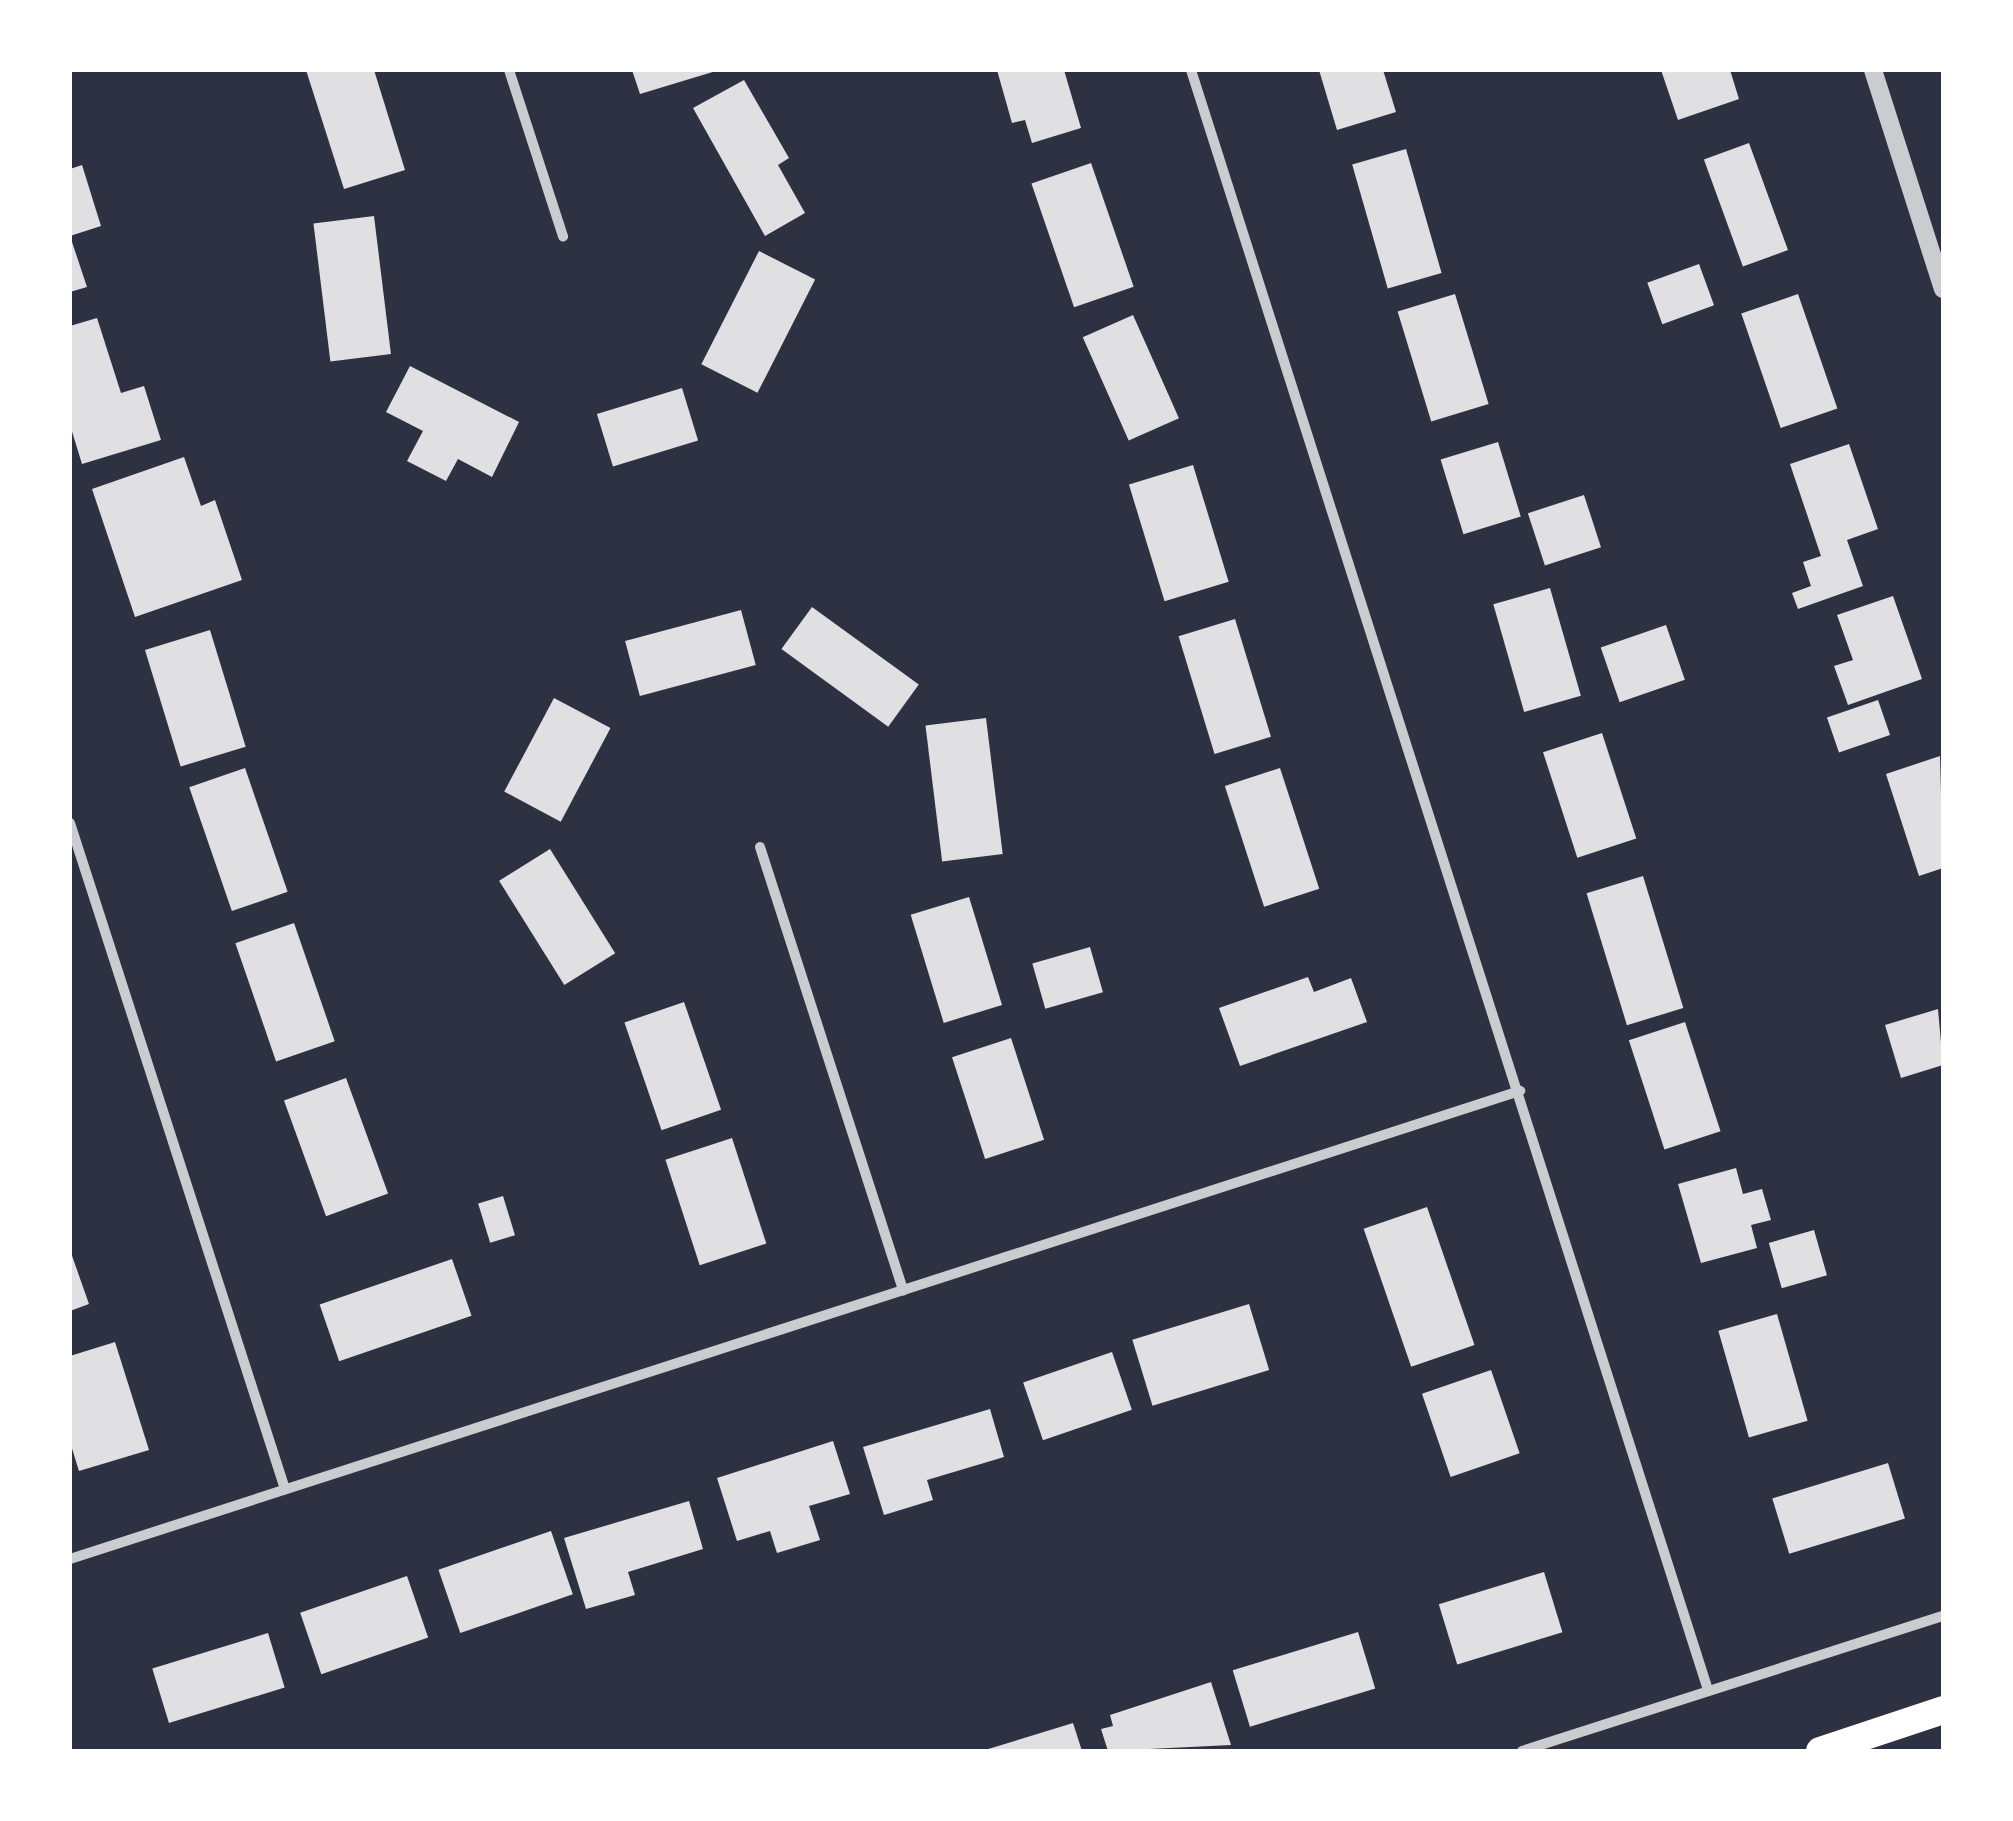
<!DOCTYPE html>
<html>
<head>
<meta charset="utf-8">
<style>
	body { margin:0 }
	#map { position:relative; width:2013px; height:1821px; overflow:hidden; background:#2d3142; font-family:"Fira Sans",sans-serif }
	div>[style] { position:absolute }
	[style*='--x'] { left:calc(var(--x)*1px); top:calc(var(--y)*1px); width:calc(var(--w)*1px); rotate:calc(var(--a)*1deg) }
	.building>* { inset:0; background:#e0e0e3; transform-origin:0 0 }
	.minor>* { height:10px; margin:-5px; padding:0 5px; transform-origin:5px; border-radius:5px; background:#caccd0 }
	.tertiary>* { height:18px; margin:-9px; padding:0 9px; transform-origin:9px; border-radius:9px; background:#caccd0 }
	.trunk>* { height:28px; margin:-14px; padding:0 14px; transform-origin:14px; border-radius:14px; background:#fff }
	span { translate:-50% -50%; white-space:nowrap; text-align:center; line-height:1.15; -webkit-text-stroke:10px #fff; paint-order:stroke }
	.frame { position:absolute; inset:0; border:72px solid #fff; pointer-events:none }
</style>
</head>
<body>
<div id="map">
	<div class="building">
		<div style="clip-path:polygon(306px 70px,374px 70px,405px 170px,344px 189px)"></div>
		<div style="clip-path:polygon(632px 70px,716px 70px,716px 71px,640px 94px)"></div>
		<div style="clip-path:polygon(997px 70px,1064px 70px,1081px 128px,1032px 143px,1025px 120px,1012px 123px)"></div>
		<div style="clip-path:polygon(1319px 70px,1383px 70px,1396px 112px,1337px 130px)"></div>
		<div style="clip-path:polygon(1661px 70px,1730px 70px,1739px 99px,1678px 120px)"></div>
		<div style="clip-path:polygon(744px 80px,789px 158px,778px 165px,805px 213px,765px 236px,693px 108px)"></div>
		<div style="left:1749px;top:143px;width:114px;height:48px;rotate:70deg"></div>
		<div style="left:1406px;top:149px;width:129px;height:56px;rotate:74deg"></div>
		<div style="left:1091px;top:163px;width:131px;height:63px;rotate:71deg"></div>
		<div style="clip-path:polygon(82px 165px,101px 226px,70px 236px,70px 169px)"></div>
		<div style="left:374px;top:216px;width:139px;height:61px;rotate:83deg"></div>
		<div style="clip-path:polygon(70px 236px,87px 287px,70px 292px)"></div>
		<div style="left:759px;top:251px;width:63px;height:127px;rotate:27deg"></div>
		<div style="left:1699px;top:264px;width:44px;height:55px;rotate:70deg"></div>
		<div style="left:1455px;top:294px;width:115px;height:60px;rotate:73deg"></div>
		<div style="left:1798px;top:294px;width:121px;height:60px;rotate:71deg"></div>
		<div style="left:1133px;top:315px;width:113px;height:55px;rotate:66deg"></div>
		<div style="clip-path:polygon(97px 318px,121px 393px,144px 386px,161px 440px,82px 464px,70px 425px,70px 326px)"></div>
		<div style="clip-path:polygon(410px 366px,519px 422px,492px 477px,458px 459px,446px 481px,407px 461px,423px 431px,386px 412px)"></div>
		<div style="left:682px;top:388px;width:55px;height:89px;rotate:73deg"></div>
		<div style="left:1498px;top:442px;width:78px;height:60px;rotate:73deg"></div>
		<div style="clip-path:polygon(1849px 444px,1878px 529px,1847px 540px,1863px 586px,1798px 609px,1792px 593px,1811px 586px,1803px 562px,1821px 556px,1790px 464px)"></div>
		<div style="clip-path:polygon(184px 457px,201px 506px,215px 500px,242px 580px,135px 617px,92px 489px)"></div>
		<div style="left:1193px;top:465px;width:122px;height:67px;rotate:73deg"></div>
		<div style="left:1584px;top:495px;width:55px;height:59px;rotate:72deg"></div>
		<div style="left:1550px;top:588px;width:112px;height:59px;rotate:74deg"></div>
		<div style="clip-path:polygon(1893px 596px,1922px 679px,1848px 705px,1834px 666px,1853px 660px,1837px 615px)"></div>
		<div style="left:812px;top:607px;width:132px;height:52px;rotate:36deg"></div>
		<div style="left:741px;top:610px;width:57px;height:120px;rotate:75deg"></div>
		<div style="left:1235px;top:619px;width:123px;height:59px;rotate:73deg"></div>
		<div style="left:1666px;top:625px;width:58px;height:69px;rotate:71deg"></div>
		<div style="left:210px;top:630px;width:122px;height:68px;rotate:73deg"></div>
		<div style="left:554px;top:698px;width:64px;height:106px;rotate:28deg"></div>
		<div style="left:1878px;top:700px;width:37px;height:54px;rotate:71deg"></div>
		<div style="left:986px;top:718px;width:137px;height:61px;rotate:83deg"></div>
		<div style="left:1602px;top:733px;width:111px;height:62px;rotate:72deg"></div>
		<div style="clip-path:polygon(1940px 756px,1943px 868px,1919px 876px,1886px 774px)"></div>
		<div style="left:245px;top:768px;width:131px;height:59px;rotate:71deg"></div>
		<div style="left:1280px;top:768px;width:127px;height:58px;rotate:72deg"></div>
		<div style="left:550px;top:849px;width:123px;height:60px;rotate:58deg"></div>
		<div style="left:1643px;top:876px;width:138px;height:59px;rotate:73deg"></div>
		<div style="left:969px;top:897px;width:113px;height:61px;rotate:73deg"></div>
		<div style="left:294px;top:923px;width:125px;height:62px;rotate:71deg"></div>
		<div style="left:1090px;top:947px;width:47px;height:60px;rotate:74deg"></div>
		<div style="clip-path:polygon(1308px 977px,1314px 992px,1351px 978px,1367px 1022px,1240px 1066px,1219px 1008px)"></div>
		<div style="left:684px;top:1002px;width:114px;height:63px;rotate:71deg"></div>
		<div style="clip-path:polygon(1938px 1009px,1943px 1065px,1901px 1078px,1885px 1025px)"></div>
		<div style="left:1685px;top:1022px;width:115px;height:59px;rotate:72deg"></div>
		<div style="left:1011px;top:1038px;width:107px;height:62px;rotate:72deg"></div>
		<div style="left:346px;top:1078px;width:123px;height:66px;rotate:70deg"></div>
		<div style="left:732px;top:1138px;width:111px;height:70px;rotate:72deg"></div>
		<div style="clip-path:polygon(1736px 1168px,1743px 1194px,1762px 1189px,1771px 1220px,1751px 1225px,1757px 1248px,1701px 1263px,1678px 1184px)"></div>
		<div style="left:503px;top:1196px;width:41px;height:26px;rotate:73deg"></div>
		<div style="left:1427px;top:1207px;width:146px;height:67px;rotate:71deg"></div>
		<div style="left:1814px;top:1230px;width:47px;height:47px;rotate:74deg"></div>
		<div style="clip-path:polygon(70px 1250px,89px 1304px,70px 1311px)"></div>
		<div style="left:452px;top:1259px;width:60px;height:140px;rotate:71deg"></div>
		<div style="left:1249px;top:1304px;width:69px;height:122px;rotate:73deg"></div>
		<div style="left:1777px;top:1314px;width:111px;height:61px;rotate:74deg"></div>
		<div style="clip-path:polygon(115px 1342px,149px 1450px,79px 1471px,70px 1442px,70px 1356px)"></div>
		<div style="left:1112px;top:1352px;width:61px;height:94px;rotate:71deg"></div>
		<div style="left:1491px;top:1370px;width:88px;height:73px;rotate:71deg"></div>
		<div style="clip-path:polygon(990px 1409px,1004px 1457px,927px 1480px,933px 1500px,884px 1515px,863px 1447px)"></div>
		<div style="clip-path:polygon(833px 1441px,850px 1494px,809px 1506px,820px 1540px,777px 1553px,770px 1531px,737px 1541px,717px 1478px)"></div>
		<div style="left:1888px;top:1463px;width:58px;height:121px;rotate:73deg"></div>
		<div style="clip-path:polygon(689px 1501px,703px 1549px,628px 1572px,635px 1595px,586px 1609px,564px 1538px)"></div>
		<div style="left:551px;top:1531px;width:67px;height:119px;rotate:71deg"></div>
		<div style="left:1544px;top:1572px;width:63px;height:110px;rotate:73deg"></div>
		<div style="left:407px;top:1576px;width:65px;height:113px;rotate:71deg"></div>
		<div style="left:1358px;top:1632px;width:59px;height:131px;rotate:73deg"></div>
		<div style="left:268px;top:1633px;width:57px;height:121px;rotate:73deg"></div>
		<div style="clip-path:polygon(1211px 1682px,1231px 1745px,1108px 1751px,1101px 1729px,1113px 1726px,1110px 1715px)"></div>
		<div style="clip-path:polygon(1073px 1723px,1082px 1751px,985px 1751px,985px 1750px)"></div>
	</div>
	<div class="minor">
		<div style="--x:509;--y:70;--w:175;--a:72"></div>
		<div style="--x:1191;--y:70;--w:1700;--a:72.3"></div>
		<div style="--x:70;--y:823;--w:700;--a:72.11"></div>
		<div style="--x:760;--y:847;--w:466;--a:72.1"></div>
		<div style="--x:70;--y:1559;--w:1524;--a:-17.89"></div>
		<div style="--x:1522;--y:1751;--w:442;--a:-17.8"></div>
	</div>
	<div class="tertiary">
		<div style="--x:1873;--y:70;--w:230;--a:72.3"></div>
	</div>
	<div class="trunk">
		<div style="--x:1820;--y:1751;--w:130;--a:-18.4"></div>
	</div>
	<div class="frame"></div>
</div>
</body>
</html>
